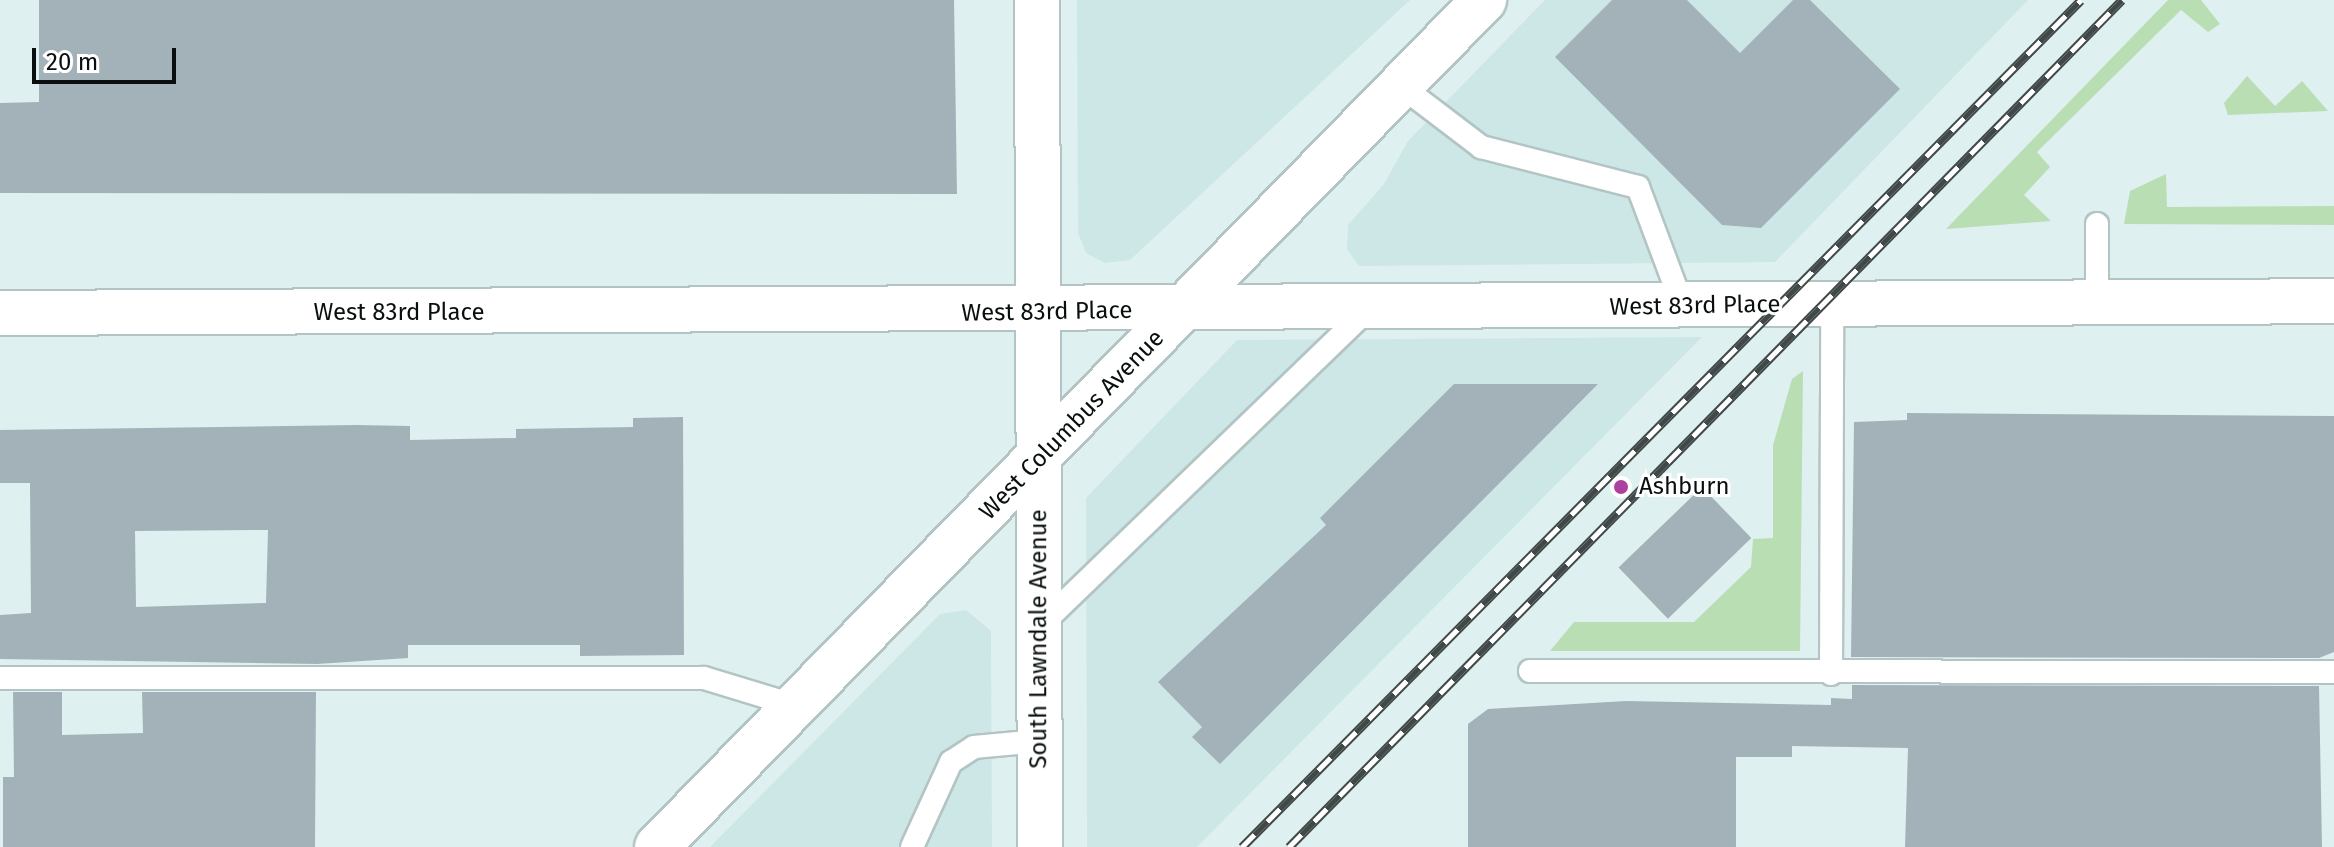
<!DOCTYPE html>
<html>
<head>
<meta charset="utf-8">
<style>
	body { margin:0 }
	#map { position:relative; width:2334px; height:847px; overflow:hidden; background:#dff0f0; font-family:"Fira Sans",sans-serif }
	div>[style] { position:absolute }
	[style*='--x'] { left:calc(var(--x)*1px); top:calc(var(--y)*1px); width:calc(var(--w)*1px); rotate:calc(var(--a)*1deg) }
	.built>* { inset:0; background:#cce7e6 }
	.green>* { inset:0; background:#b9deb3 }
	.building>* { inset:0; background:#a3b2b8; transform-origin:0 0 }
	.roads { filter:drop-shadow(2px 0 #b3c4c4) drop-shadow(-2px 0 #b3c4c4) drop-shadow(0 2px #b3c4c4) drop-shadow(0 -2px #b3c4c4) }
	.lane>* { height:22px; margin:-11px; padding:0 11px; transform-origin:11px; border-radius:11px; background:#fff }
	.street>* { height:44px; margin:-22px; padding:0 22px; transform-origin:22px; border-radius:22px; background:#fff }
	.secondary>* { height:44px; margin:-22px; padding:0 22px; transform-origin:22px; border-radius:22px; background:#fff }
	.rail>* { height:9px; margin-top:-4.5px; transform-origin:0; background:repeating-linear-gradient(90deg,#fff 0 18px,#404848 0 36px); box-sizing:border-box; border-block:2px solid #404848 }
	.dots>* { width:22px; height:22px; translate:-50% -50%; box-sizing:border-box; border:4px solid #fff; border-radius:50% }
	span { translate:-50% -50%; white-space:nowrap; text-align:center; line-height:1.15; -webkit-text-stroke:6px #fff; paint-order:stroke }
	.street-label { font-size:24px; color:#090f0f }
	.poi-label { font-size:24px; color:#090f0f }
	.left { translate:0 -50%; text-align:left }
	.scale { position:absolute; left:32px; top:48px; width:144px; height:36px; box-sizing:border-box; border:4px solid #090f0f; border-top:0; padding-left:10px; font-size:24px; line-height:28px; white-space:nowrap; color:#090f0f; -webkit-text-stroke:6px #fff; paint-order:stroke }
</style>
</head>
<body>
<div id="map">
	<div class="built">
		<div style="clip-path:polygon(1077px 0,1410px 0,1130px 260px,1105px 263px,1086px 253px,1078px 233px)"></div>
		<div style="clip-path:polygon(1545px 0,2028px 0,1775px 262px,1359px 266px,1347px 249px,1348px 225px,1384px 184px,1408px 141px)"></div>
		<div style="clip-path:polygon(1702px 337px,1197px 847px,1087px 847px,1086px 498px,1237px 340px)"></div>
		<div style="clip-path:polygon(966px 610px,991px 631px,992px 847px,710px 847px,940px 614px)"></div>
	</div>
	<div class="green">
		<div style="clip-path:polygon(2168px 0,2201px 0,2220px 24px,2208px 32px,2181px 10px,2037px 152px,2050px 167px,2024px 195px,2051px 221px,1946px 229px)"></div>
		<div style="clip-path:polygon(2247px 76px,2275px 106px,2302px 81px,2328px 111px,2228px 115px,2224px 103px)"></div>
		<div style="clip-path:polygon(2166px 174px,2167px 207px,2334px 206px,2334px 225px,2124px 224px,2130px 191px)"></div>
		<div style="clip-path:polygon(1803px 371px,1800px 651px,1550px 651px,1574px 622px,1694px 622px,1751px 567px,1753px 539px,1773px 538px,1773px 445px,1792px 379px)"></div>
	</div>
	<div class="building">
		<div style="clip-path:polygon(39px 0,954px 0,957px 194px,0 193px,0 103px,39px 102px)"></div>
		<div style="clip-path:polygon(1612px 0,1687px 0,1740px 53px,1793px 0,1810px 0,1900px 89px,1761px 228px,1722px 225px,1555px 57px)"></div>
		<div style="clip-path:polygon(1454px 384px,1598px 384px,1220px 764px,1192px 737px,1202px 727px,1158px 682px,1326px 525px,1320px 518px)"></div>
		<div style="clip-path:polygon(1907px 413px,2334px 416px,2334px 652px,2319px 658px,1851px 657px,1854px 422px,1907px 420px)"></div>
		<div style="clip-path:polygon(evenodd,683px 417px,684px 655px,580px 656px,580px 645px,408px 645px,408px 658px,317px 664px,0 659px,0 615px,31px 613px,30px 483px,0 483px,0 430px,356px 425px,410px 426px,410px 440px,516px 438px,516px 429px,633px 427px,633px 418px,683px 417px,268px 530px,266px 603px,136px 607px,135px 531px,268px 530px)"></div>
		<div style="left:1702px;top:487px;width:71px;height:116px;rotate:46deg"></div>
		<div style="clip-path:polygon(1852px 685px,2319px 686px,2322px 847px,1905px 847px,1908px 748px,1792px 746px,1792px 757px,1736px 757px,1736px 847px,1468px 847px,1468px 724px,1488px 709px,1626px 701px,1831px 705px,1831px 698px,1852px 699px)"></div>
		<div style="clip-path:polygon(13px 692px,62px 692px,62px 735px,143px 733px,142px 692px,316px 692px,315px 847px,3px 847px,3px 777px,14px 777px)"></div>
	</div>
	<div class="roads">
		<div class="lane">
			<div style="--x:1401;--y:86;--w:101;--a:37.3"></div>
			<div style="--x:1481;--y:147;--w:162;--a:14.3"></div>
			<div style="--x:1638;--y:187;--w:128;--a:69.4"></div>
			<div style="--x:2097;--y:303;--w:79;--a:-90"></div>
			<div style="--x:1041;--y:625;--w:455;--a:-44"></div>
			<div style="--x:1530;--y:671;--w:804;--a:0.07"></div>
			<div style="--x:1831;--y:674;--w:370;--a:-89.8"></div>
			<div style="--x:0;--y:678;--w:704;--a:0"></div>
			<div style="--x:704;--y:678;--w:96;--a:16.9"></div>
			<div style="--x:912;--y:847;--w:94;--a:-65.4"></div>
			<div style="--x:951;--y:762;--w:27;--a:-33"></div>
			<div style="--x:974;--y:747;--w:65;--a:-5.3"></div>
		</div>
		<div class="street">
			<div style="--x:1037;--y:0;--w:847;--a:89.8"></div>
			<div style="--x:0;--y:313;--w:2334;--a:-0.29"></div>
		</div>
		<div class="secondary">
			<div style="--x:657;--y:847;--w:1184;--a:-45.68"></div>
		</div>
	</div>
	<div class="rail">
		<div style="--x:1242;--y:847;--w:1192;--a:-45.27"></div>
		<div style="--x:1289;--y:847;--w:1188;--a:-45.48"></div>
	</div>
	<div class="dots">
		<div style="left:1621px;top:487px;background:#ab40a0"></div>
	</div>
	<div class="street-label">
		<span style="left:1695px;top:306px;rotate:-1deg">West 83rd Place</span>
		<span style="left:1047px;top:312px;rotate:-1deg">West 83rd Place</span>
		<span style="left:399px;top:313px">West 83rd Place</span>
		<span style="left:1072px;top:425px;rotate:-46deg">West Columbus Avenue</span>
		<span style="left:1039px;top:639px;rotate:-90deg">South Lawndale Avenue</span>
	</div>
	<div class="poi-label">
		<span class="left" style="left:1639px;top:487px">Ashburn</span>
	</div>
	<div class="scale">20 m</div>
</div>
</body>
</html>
